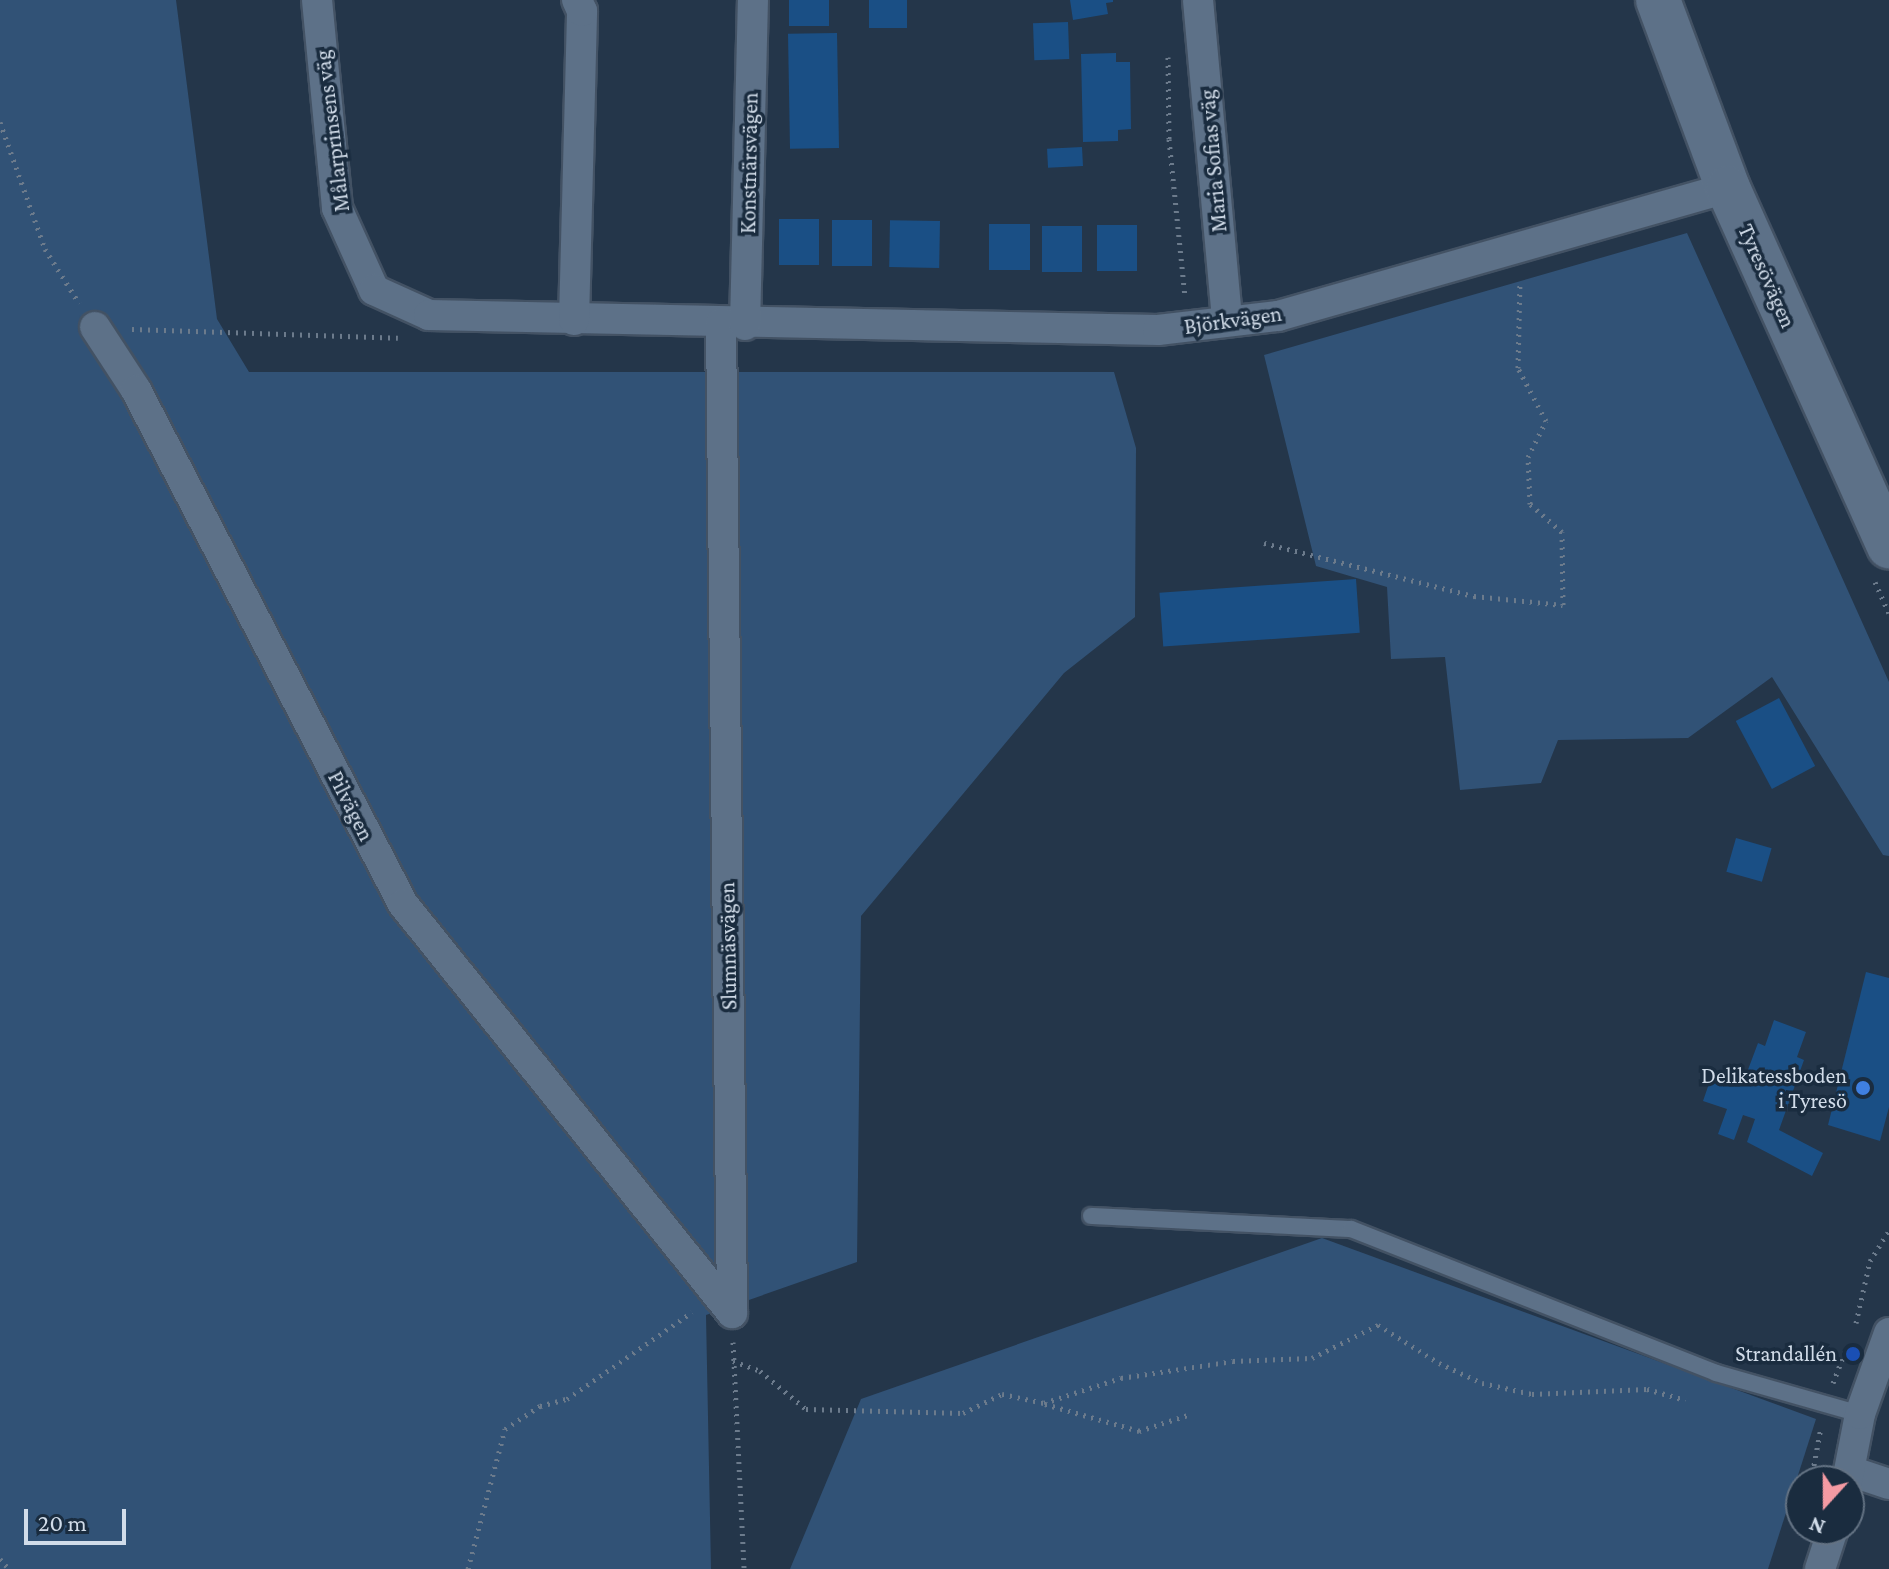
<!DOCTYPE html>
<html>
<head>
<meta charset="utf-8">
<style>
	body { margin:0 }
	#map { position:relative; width:1889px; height:1569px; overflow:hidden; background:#24364a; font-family:"Crimson Pro",serif }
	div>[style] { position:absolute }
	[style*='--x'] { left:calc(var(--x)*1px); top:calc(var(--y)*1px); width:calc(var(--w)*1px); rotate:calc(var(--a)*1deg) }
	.green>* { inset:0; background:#315276 }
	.building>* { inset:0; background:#1a4f85; transform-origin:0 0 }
	.path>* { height:5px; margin-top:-2.5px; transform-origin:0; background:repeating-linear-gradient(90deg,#6c7b8c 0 2px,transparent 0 8px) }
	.roads { filter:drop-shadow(2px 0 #435264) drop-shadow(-2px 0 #435264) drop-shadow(0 2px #435264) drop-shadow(0 -2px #435264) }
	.lane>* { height:16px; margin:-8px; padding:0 8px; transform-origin:8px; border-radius:8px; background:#5d7188 }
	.street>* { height:30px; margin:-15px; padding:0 15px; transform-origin:15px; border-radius:15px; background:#5d7188 }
	.secondary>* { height:44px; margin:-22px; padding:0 22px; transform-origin:22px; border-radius:22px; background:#5d7188 }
	.dots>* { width:22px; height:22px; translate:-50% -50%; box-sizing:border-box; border:4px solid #1a2c3f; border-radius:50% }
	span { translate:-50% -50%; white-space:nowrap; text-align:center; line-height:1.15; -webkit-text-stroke:7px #1a2c3f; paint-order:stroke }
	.street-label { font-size:22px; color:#d1dce9 }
	.poi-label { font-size:22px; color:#d1dce9 }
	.right { translate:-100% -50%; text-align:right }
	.north { position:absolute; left:1785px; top:1465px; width:80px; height:80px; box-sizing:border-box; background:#1a2c3f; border:2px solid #637283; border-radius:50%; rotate:201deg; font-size:22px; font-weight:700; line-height:32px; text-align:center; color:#d1dce9 }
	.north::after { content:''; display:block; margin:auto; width:28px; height:36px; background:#f49aa3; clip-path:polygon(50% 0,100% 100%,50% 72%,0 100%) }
	.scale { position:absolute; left:24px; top:1509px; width:102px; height:36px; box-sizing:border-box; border:4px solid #d1dce9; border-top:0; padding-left:10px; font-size:24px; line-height:28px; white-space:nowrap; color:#d1dce9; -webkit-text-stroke:6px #1a2c3f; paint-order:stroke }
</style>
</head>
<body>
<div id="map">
	<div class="green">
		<div style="clip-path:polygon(0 0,176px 0,217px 319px,249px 372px,1114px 372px,1136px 448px,1135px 617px,1064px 673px,861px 916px,857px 1262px,706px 1315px,711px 1569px,0 1569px)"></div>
		<div style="clip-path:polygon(1687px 233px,1889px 682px,1889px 856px,1883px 855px,1772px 677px,1688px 738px,1558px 740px,1541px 783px,1460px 790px,1445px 657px,1391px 659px,1387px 587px,1316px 566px,1264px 355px)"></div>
		<div style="clip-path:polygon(1322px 1238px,1816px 1419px,1768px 1569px,790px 1569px,861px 1399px)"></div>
	</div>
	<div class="building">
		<div style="left:789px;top:0;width:40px;height:26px"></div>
		<div style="left:869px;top:0;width:38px;height:28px"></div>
		<div style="clip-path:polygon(1070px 0,1113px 0,1113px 2px,1106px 3px,1108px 14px,1073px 20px)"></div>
		<div style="left:1068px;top:22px;width:37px;height:35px;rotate:88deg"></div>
		<div style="left:837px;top:33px;width:115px;height:49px;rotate:89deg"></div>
		<div style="clip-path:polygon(1116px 53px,1116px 62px,1130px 62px,1131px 129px,1118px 130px,1118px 141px,1083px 142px,1081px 54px)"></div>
		<div style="left:1082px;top:147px;width:19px;height:35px;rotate:87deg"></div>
		<div style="left:779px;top:219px;width:40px;height:46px"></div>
		<div style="left:832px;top:220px;width:40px;height:46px"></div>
		<div style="left:940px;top:221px;width:47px;height:50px;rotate:91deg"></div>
		<div style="left:989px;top:224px;width:41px;height:46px"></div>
		<div style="left:1097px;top:225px;width:40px;height:46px"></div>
		<div style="left:1042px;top:226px;width:40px;height:46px"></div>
		<div style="left:1356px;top:579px;width:54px;height:197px;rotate:86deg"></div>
		<div style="left:1779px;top:698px;width:77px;height:49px;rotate:62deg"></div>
		<div style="left:1736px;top:838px;width:37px;height:35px;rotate:16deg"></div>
		<div style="clip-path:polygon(1866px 972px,1889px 978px,1889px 1107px,1880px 1141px,1828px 1125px)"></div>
		<div style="clip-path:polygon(1774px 1020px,1806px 1032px,1797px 1057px,1804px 1060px,1779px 1130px,1823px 1153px,1812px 1176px,1747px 1142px,1755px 1119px,1743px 1115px,1734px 1140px,1718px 1134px,1727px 1109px,1703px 1101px,1713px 1072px,1743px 1083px,1758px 1043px,1765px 1046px)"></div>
	</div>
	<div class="path">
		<div style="--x:1168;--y:57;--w:82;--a:89.3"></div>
		<div style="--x:1169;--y:139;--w:159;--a:84.2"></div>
		<div style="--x:0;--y:122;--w:135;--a:70.5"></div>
		<div style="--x:45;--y:249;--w:64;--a:57.8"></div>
		<div style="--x:132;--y:329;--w:266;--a:1.9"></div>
		<div style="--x:1264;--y:543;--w:217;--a:14.2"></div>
		<div style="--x:1474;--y:596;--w:89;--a:5.8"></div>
		<div style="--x:1563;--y:605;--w:73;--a:-90.8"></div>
		<div style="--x:1562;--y:532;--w:43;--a:-138.8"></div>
		<div style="--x:1530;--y:504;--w:47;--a:-92.4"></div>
		<div style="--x:1528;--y:457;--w:40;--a:-63.4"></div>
		<div style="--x:1546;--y:421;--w:60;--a:-117.8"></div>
		<div style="--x:1518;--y:368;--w:87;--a:-88.7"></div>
		<div style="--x:1875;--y:582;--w:34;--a:66"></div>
		<div style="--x:1856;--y:1323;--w:64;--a:-77.3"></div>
		<div style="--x:1870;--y:1261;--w:36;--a:-58"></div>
		<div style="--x:733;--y:1342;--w:227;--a:87.2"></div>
		<div style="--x:733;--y:1361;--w:29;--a:20"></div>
		<div style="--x:760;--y:1371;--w:60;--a:39.6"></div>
		<div style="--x:806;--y:1409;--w:157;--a:1.5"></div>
		<div style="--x:963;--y:1413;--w:43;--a:-26"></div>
		<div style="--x:1002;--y:1394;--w:43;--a:12.1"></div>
		<div style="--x:1044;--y:1403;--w:81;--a:-18"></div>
		<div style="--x:1121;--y:1378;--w:113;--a:-8.6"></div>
		<div style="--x:1233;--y:1361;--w:79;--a:-2.2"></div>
		<div style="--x:1312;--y:1358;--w:74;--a:-26.6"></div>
		<div style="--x:1378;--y:1325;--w:72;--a:31.9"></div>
		<div style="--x:1439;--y:1363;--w:47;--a:24.9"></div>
		<div style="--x:1482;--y:1383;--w:51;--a:12.4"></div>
		<div style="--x:1532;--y:1394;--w:115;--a:-2.5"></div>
		<div style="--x:1647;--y:1389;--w:40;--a:16"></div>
		<div style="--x:1833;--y:1383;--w:34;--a:-69"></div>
		<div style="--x:1045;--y:1404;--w:98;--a:16"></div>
		<div style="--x:1139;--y:1431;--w:55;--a:-18.1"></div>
		<div style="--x:1811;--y:1481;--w:55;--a:-79.5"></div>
		<div style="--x:0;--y:1559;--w:13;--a:48"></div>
		<div style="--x:468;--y:1569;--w:145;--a:-75.2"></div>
		<div style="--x:505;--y:1429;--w:42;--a:-33.3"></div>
		<div style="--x:540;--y:1406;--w:28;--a:-15"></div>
		<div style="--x:567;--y:1399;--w:152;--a:-34.8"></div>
	</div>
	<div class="roads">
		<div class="lane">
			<div style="--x:1091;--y:1216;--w:260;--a:2.9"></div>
			<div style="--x:1351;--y:1229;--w:392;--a:21.5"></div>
			<div style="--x:1716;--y:1373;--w:150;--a:15.9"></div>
		</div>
		<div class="street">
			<div style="--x:317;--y:0;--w:209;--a:84.5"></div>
			<div style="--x:337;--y:208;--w:90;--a:65.7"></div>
			<div style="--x:374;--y:290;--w:60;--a:24.4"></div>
			<div style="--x:429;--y:315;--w:729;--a:1.18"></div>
			<div style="--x:1158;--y:330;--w:121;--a:-6.7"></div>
			<div style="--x:1278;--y:316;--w:468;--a:-15.9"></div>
			<div style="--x:1198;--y:0;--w:322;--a:84.8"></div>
			<div style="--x:574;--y:320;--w:309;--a:-88.5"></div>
			<div style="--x:582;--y:11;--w:12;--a:-114"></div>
			<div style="--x:721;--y:323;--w:990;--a:89.36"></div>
			<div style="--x:745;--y:325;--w:325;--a:-88.6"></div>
			<div style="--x:95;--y:327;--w:75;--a:56.9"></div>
			<div style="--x:136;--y:390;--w:579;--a:62.55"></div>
			<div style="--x:403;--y:904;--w:525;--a:51.19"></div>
			<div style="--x:1850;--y:1471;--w:41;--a:18.4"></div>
			<div style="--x:1847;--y:1481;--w:68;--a:-79"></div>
			<div style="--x:1860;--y:1414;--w:86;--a:-70.3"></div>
			<div style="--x:1820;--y:1569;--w:42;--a:-72"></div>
		</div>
		<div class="secondary">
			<div style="--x:1658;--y:0;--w:201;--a:69.6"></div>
			<div style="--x:1728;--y:188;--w:393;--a:65.8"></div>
		</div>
	</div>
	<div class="dots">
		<div style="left:1863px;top:1088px;background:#3f7fe0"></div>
		<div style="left:1853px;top:1354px;background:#1a4fb4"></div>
	</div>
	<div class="street-label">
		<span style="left:332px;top:131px;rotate:-97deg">Målarprinsens väg</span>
		<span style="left:1213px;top:161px;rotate:-95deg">Maria Sofias väg</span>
		<span style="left:749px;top:163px;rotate:-89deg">Konstnärsvägen</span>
		<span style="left:1767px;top:276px;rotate:66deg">Tyresövägen</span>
		<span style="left:1233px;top:320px;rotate:-8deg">Björkvägen</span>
		<span style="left:351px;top:806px;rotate:63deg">Pilvägen</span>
		<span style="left:728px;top:946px;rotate:-91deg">Slumnäsvägen</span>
	</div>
	<div class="poi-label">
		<span class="right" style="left:1847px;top:1088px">Delikatessboden<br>i Tyresö</span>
		<span class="right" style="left:1837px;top:1354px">Strandallén</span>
	</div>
	<div class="north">N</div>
	<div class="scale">20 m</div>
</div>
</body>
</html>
